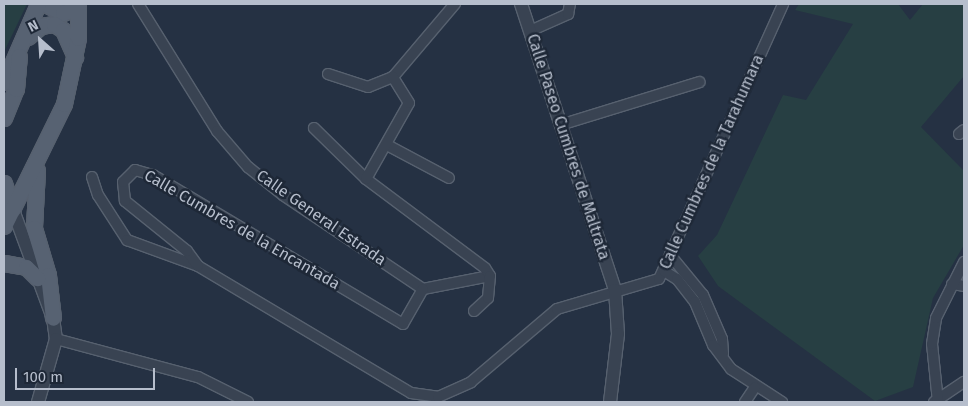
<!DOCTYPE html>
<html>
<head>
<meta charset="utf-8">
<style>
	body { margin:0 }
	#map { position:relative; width:968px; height:406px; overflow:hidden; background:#253143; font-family:"Fira Sans",sans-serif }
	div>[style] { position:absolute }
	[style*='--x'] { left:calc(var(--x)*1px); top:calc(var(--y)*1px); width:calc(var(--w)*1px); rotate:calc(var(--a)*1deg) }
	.green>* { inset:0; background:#273f43 }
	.roads { filter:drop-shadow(1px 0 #57616f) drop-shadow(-1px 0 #57616f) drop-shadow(0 1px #57616f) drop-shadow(0 -1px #57616f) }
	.minor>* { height:10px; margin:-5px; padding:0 5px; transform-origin:5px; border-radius:5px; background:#394352 }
	.tertiary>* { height:12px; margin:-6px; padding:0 6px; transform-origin:6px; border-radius:6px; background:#394352 }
	.primary>* { height:15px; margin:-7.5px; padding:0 7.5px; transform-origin:7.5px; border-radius:7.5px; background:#576272 }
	span { translate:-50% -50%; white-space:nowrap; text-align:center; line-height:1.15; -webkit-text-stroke:5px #1e2837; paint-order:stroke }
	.street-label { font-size:16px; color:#b6becc }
	.frame { position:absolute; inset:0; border:5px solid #b6becc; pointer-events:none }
	.north { position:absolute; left:15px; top:15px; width:50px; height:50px; -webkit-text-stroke:4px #1e2837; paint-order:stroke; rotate:334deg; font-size:14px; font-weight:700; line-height:20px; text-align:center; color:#b6becc }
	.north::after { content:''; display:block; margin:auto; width:18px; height:22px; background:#b6becc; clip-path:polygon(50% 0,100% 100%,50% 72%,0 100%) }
	.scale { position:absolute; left:15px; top:368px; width:140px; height:22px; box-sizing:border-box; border:2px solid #b6becc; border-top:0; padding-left:6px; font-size:15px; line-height:18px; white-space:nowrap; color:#b6becc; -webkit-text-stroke:4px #1e2837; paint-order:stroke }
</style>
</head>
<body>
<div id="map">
	<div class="green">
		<div style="clip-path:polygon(4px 4px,27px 4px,4px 52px)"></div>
		<div style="clip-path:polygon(799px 4px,898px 4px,910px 20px,923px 4px,964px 4px,964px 76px,921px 127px,964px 171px,964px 245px,933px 298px,913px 387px,875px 401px,718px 286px,698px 256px,717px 235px,783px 95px,806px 100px,853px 24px,795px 10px)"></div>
	</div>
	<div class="roads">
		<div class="minor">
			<div style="--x:138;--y:4;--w:150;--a:58.1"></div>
			<div style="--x:217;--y:131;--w:48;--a:49.3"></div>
			<div style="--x:248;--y:167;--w:45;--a:38.7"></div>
			<div style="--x:283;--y:195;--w:169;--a:33.9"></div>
			<div style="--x:423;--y:289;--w:68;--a:-11"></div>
			<div style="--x:490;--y:276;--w:9;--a:-122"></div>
			<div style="--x:485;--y:268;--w:149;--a:-143.2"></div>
			<div style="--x:366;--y:179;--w:73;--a:-135.6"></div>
			<div style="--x:530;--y:31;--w:42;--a:-24.1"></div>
			<div style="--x:568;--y:14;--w:10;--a:-79"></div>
			<div style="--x:328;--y:74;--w:42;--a:18"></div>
			<div style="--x:368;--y:87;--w:27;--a:-22"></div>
			<div style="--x:393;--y:77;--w:96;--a:-49.7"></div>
			<div style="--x:560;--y:125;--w:146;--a:-17.1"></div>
			<div style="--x:959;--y:134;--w:6;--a:-39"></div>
			<div style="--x:387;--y:145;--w:70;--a:28"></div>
			<div style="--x:92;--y:177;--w:19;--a:72"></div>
			<div style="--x:98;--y:195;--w:54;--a:57.2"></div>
			<div style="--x:127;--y:240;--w:76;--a:20.1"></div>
			<div style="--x:198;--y:266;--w:248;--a:30.8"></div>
			<div style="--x:411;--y:393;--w:27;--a:8"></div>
			<div style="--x:438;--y:397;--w:36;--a:-24"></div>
			<div style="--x:471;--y:382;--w:113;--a:-40.3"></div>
			<div style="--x:557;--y:309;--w:106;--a:-16.4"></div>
			<div style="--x:659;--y:279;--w:302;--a:-65.7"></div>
			<div style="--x:366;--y:179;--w:87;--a:-60.5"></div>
			<div style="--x:409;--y:103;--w:31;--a:-122"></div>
			<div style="--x:670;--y:255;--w:52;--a:50.5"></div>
			<div style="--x:703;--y:295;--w:48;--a:66.6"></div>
			<div style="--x:722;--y:339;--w:15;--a:86"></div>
			<div style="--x:198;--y:266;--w:19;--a:-126"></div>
			<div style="--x:187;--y:251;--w:80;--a:-141.1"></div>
			<div style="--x:125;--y:201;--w:19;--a:-96"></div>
			<div style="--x:123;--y:182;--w:17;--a:-45"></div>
			<div style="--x:135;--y:170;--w:19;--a:16"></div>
			<div style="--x:153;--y:175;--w:291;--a:30.8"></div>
			<div style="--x:403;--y:324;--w:40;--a:-60.3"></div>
			<div style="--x:664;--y:271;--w:15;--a:32"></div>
			<div style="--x:677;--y:279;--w:29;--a:52"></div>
			<div style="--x:695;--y:302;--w:47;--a:67.3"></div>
			<div style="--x:713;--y:345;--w:30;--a:53"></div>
			<div style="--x:731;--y:369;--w:61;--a:32.9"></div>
			<div style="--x:952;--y:284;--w:12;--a:9"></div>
			<div style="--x:474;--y:311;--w:19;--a:-43"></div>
			<div style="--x:488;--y:298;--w:22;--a:-85"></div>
			<div style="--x:56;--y:339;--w:147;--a:15"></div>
			<div style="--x:198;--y:377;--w:56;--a:26.6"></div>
			<div style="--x:745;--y:402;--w:18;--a:-56"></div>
			<div style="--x:934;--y:402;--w:36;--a:-34"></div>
			<div style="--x:938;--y:402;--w:58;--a:-95.9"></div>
			<div style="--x:932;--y:344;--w:26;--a:-81"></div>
			<div style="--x:936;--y:318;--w:63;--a:-63.4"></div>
		</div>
		<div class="tertiary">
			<div style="--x:521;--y:4;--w:301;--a:71.8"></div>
			<div style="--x:615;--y:290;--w:44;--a:86.1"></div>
			<div style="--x:618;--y:334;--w:68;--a:96.7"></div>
			<div style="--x:13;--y:210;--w:115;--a:69.7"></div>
			<div style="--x:53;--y:318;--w:21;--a:82"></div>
			<div style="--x:56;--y:339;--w:66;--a:105.9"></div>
		</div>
		<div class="primary">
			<div style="--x:45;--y:4;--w:20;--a:27"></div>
			<div style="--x:63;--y:13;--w:16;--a:-22"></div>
			<div style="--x:28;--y:37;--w:17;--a:-40"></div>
			<div style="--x:41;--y:26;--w:13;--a:-9"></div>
			<div style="--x:54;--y:24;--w:11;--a:34"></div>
			<div style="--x:63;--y:30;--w:30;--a:66"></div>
			<div style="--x:4;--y:82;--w:85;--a:-66.4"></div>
			<div style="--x:4;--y:118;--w:31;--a:-68"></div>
			<div style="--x:16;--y:89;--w:33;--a:-85"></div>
			<div style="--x:37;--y:170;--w:58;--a:93"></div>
			<div style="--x:34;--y:228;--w:49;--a:73.4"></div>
			<div style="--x:48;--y:275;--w:43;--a:83.4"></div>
			<div style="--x:4;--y:183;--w:28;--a:72"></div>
			<div style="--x:4;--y:226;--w:136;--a:-63.8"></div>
			<div style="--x:64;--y:104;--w:67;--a:-78"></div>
			<div style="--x:78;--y:38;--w:34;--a:-90"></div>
			<div style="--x:4;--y:263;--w:22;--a:10"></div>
			<div style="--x:26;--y:267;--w:16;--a:45"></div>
		</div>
	</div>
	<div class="street-label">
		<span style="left:568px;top:147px;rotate:72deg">Calle Paseo Cumbres de Maltrata</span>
		<span style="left:712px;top:162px;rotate:-66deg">Calle Cumbres de la Tarahumara</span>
		<span style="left:321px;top:218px;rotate:35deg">Calle General Estrada</span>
		<span style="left:242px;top:230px;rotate:30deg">Calle Cumbres de la Encantada</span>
	</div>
	<div class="frame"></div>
	<div class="north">N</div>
	<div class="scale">100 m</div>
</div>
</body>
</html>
